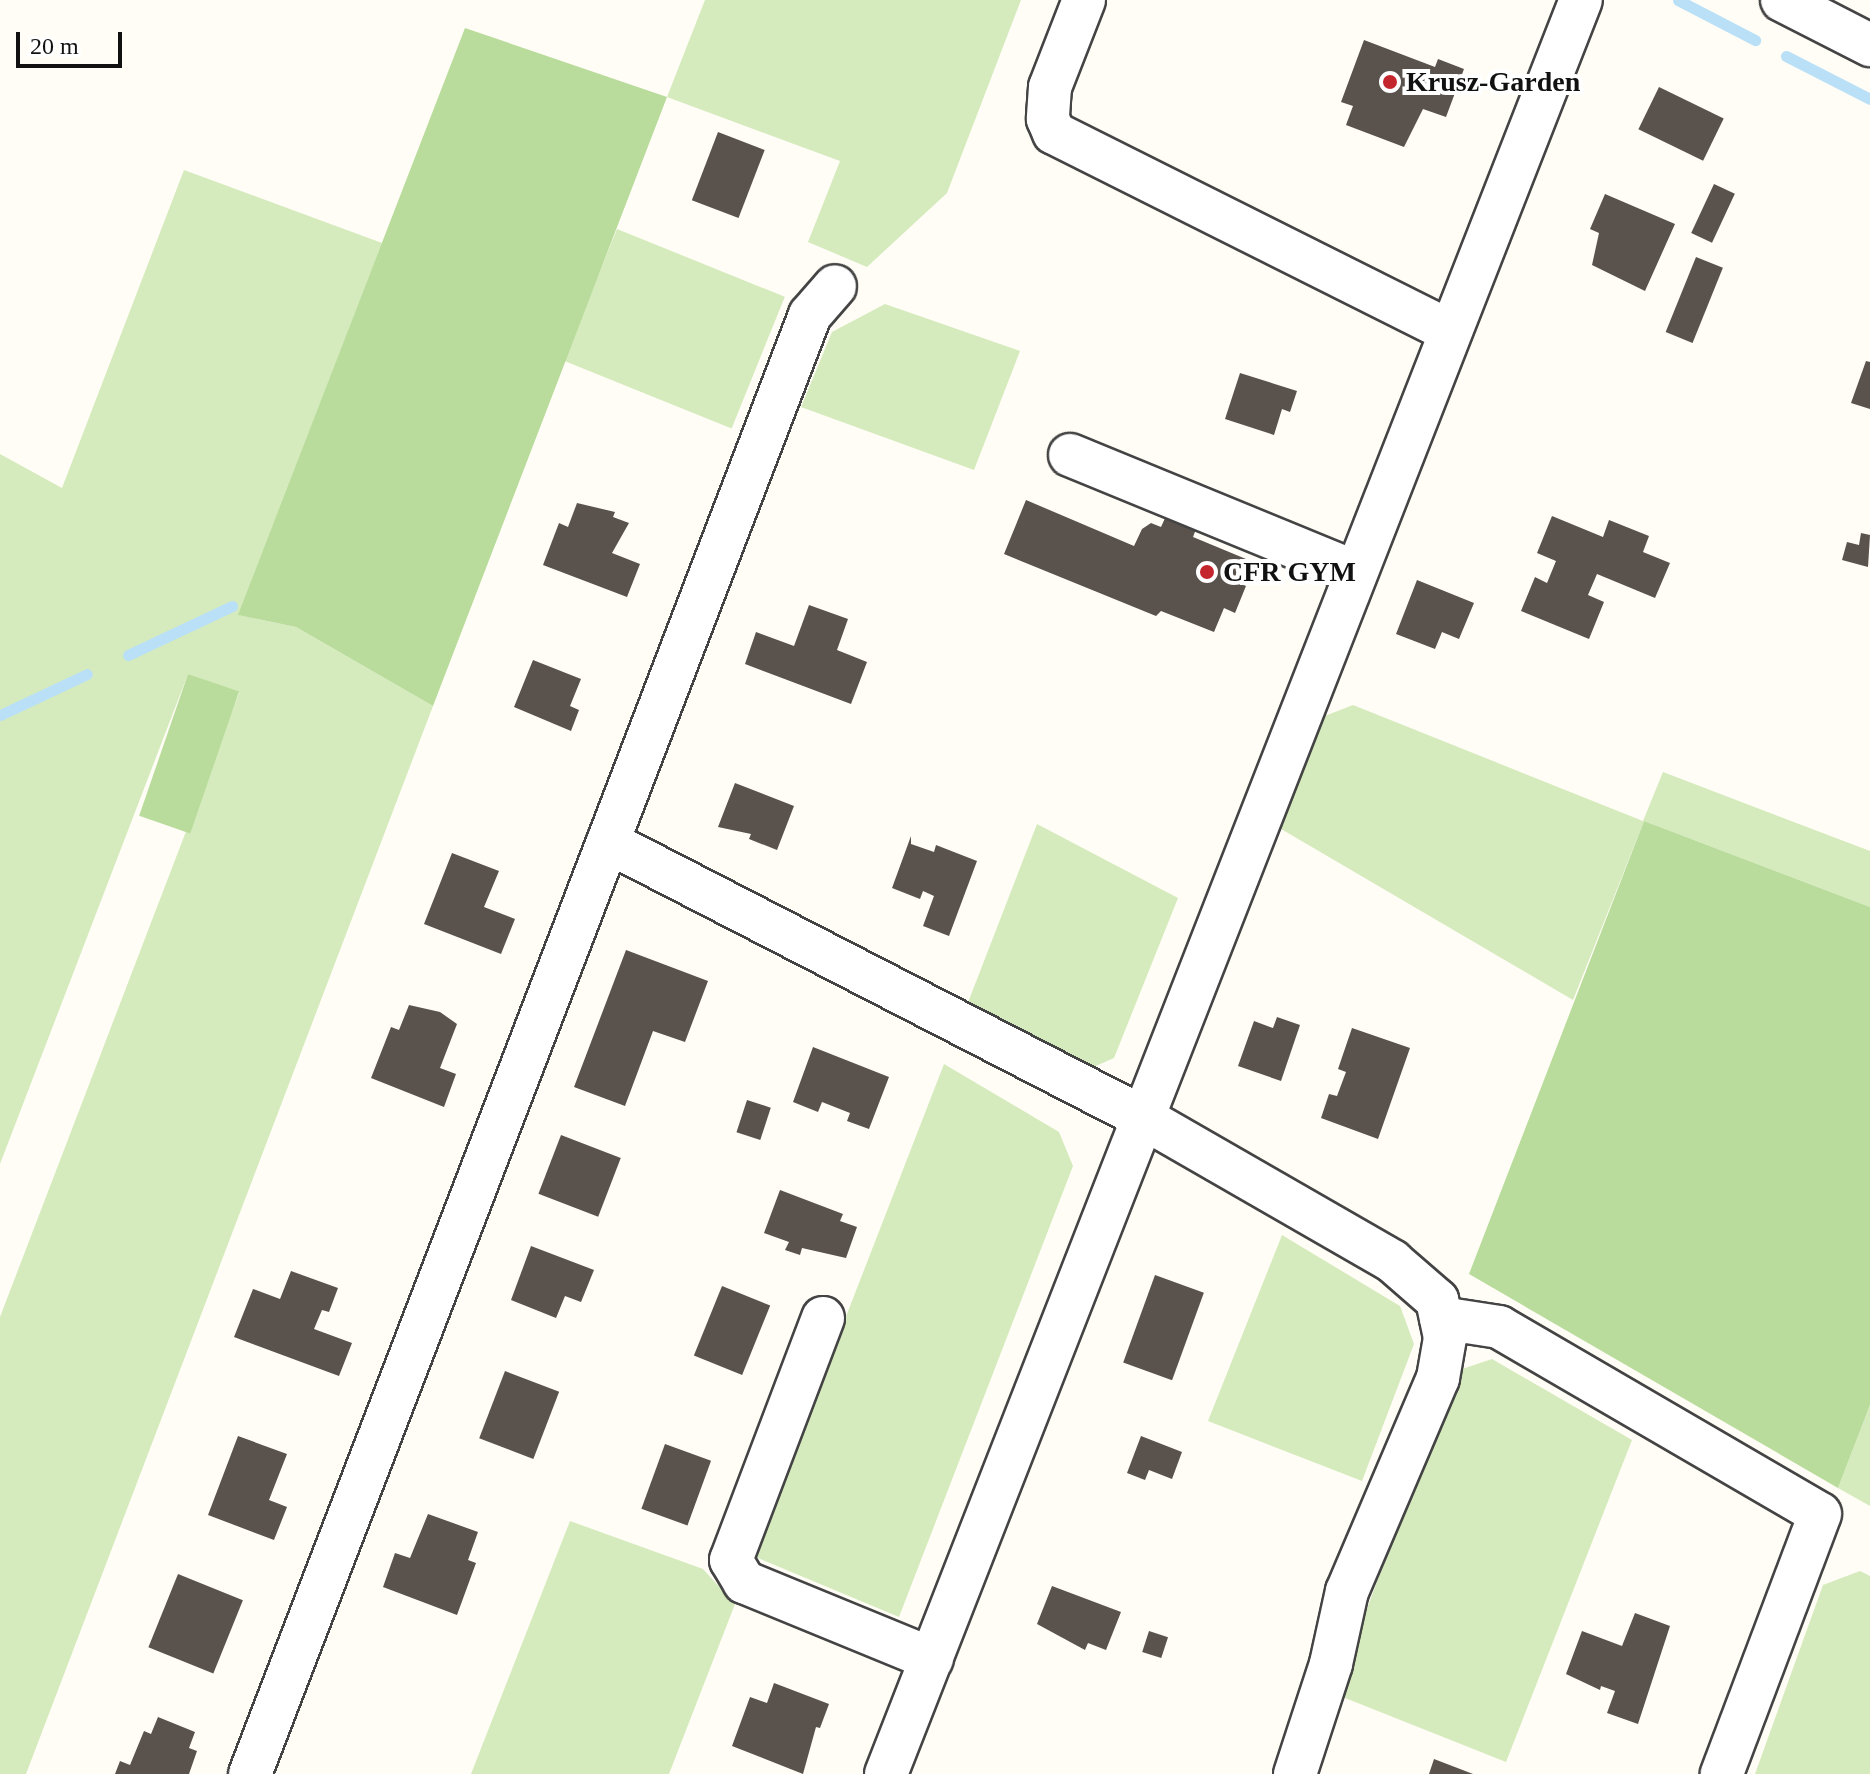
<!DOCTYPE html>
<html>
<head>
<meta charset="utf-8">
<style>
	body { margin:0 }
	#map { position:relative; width:1870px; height:1774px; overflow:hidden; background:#fffdf5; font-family:Georgia,serif }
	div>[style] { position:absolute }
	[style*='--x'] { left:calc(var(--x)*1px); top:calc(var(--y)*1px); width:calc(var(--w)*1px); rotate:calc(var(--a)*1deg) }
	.green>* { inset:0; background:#d5ebbd; transform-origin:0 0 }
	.forest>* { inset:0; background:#b9dc9c; transform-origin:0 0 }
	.stream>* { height:11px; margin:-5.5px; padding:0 5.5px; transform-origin:5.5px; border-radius:5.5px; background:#b9e0f7 }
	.building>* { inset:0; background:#5a524d; transform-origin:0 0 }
	.roads { filter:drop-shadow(2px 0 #444) drop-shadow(-2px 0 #444) drop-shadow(0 2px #444) drop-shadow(0 -2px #444) }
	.minor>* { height:42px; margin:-21px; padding:0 21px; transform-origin:21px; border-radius:21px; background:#fff }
	.dots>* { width:22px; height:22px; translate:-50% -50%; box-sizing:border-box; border:4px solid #fff; border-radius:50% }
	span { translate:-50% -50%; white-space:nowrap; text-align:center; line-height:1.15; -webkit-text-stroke:8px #fff; paint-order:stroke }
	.poi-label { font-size:28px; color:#111; font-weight:700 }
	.left { translate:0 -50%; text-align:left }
	.scale { position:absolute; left:16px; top:32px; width:106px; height:36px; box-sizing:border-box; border:4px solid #111; border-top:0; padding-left:10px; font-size:24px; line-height:28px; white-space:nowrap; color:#111; -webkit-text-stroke:6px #fff; paint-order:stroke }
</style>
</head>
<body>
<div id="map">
	<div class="green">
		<div style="clip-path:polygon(705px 0,1021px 0,947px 193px,867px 267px,808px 242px,840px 161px,667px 97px)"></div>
		<div style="clip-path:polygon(184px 170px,382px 243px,239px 615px,296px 627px,433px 706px,26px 1774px,0 1774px,0 1317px,239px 693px,188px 674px,0 1164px,0 454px,62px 488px)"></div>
		<div style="left:617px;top:229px;width:181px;height:142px;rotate:22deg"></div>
		<div style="clip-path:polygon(885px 304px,1020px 351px,974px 470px,801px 407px,832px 332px)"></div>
		<div style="clip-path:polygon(1353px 705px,1643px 821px,1663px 772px,1870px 851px,1870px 907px,1644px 821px,1573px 1000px,1276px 826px,1317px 719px)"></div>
		<div style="clip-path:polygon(1037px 824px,1178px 898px,1114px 1058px,1082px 1072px,967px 1005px)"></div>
		<div style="clip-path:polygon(944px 1064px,1059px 1132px,1073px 1166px,899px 1617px,753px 1556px)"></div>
		<div style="clip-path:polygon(1282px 1235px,1400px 1306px,1414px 1344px,1362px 1481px,1208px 1421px)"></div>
		<div style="clip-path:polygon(1492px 1359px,1632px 1440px,1506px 1762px,1335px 1694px,1456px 1371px)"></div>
		<div style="clip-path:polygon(1870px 1405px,1870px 1506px,1838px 1488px)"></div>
		<div style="clip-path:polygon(570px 1521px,703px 1569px,735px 1604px,669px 1774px,471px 1774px)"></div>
		<div style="clip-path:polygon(1860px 1571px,1870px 1576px,1870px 1774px,1755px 1774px,1823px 1585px)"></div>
	</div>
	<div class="forest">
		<div style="clip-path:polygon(465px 28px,667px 97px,433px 706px,296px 627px,238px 615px)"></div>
		<div style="left:188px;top:674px;width:54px;height:150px;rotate:19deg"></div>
		<div style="clip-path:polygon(1644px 821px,1870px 907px,1870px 1405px,1838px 1488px,1469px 1274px)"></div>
	</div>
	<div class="stream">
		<div style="--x:1678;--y:0;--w:87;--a:27.5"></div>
		<div style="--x:1786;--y:56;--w:94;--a:27.1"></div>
		<div style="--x:128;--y:655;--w:115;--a:-25.2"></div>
		<div style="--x:0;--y:715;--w:96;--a:-25.2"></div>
	</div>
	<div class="building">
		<div style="clip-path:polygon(1364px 40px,1435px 67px,1438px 59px,1464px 69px,1446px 117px,1423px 109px,1404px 147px,1346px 125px,1353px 106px,1341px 102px)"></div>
		<div style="left:1659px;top:87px;width:72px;height:47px;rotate:26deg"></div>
		<div style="left:718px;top:132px;width:50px;height:73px;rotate:21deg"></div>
		<div style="left:1714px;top:184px;width:23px;height:54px;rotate:25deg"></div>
		<div style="clip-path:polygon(1605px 194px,1675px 224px,1645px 291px,1592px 265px,1599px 233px,1590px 229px)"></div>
		<div style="left:1696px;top:257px;width:29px;height:81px;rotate:22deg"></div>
		<div style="clip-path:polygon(1866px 361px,1870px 362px,1870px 409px,1851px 403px)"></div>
		<div style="clip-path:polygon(1240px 373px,1297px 391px,1290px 412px,1282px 409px,1274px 435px,1225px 419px)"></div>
		<div style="clip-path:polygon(1026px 500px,1134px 546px,1142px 529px,1151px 523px,1161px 527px,1166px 516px,1196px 529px,1193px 537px,1246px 559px,1236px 582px,1246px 586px,1235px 613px,1224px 608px,1214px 632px,1161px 611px,1156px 616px,1004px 554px)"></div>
		<div style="clip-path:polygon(577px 503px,615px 512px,613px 517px,629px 523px,612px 553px,640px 564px,627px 597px,543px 565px,559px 523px,568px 527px)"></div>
		<div style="clip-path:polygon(1552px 516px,1603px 537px,1609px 520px,1649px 536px,1643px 552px,1670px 563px,1655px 598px,1597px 574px,1588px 595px,1604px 602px,1589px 639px,1521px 611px,1535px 577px,1547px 583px,1556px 561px,1537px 553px)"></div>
		<div style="clip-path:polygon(1861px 533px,1870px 535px,1868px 567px,1842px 560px,1847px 542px,1859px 545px)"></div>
		<div style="clip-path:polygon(1417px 580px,1474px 603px,1459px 639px,1442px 632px,1435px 649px,1396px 634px)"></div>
		<div style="clip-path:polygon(809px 605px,848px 619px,837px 650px,867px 662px,851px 704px,745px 664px,756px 632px,794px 646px)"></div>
		<div style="clip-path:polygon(533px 660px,581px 679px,570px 706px,579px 710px,571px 731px,514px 707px)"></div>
		<div style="clip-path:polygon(735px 783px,794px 806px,777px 850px,749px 839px,751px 834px,718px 827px)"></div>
		<div style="clip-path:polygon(911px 836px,911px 844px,934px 852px,936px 845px,977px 861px,949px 936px,923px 926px,934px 896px,923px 891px,920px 899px,892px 888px)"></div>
		<div style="clip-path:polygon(452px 853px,499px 871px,484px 907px,515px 919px,501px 954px,424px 924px)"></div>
		<div style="clip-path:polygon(626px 950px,708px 981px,685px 1042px,653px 1031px,625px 1106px,574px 1087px)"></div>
		<div style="clip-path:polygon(409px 1005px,440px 1012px,457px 1024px,440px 1068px,456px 1074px,444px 1107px,371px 1078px,391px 1027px,399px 1030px)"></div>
		<div style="clip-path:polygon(1277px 1017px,1300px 1025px,1281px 1081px,1238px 1066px,1254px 1021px,1273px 1028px)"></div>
		<div style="clip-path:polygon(1352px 1028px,1410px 1048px,1378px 1139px,1321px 1118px,1329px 1094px,1337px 1096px,1346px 1072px,1338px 1069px)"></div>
		<div style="clip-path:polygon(813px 1047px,889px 1077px,869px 1129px,847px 1121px,850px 1113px,822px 1102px,818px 1112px,793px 1102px)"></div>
		<div style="left:747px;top:1100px;width:25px;height:34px;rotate:18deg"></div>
		<div style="left:561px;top:1135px;width:64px;height:63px;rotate:21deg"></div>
		<div style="clip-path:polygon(780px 1190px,843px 1214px,840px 1221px,857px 1227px,846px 1258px,802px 1248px,800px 1255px,785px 1250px,789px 1242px,764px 1233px)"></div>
		<div style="clip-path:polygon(531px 1246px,594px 1270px,581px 1302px,565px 1296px,556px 1318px,511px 1300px)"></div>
		<div style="clip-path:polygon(291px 1271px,338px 1288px,329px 1312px,322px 1310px,314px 1329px,352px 1343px,339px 1376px,234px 1337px,253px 1289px,280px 1299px)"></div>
		<div style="left:1155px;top:1275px;width:52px;height:93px;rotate:20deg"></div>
		<div style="left:722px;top:1286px;width:52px;height:75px;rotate:22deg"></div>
		<div style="left:505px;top:1371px;width:58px;height:72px;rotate:21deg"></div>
		<div style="clip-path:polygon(238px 1436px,287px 1454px,269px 1500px,287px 1507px,274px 1540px,208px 1515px)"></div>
		<div style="clip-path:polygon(1141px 1436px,1182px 1452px,1172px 1479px,1149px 1470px,1145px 1480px,1127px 1473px)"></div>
		<div style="left:665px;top:1444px;width:49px;height:69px;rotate:20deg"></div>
		<div style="clip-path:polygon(428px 1514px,478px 1532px,468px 1560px,476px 1563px,457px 1615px,383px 1587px,395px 1553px,410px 1558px)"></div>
		<div style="left:178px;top:1574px;width:70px;height:79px;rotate:22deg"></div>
		<div style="clip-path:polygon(1052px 1586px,1121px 1612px,1106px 1650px,1088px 1643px,1085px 1650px,1037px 1624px)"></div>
		<div style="clip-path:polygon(1635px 1613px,1670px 1626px,1638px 1724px,1607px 1713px,1615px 1691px,1601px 1686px,1600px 1690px,1566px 1674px,1582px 1631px,1622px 1646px)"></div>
		<div style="left:1149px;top:1631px;width:20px;height:22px;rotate:18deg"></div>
		<div style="clip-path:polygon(774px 1683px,829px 1704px,820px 1728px,816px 1727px,803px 1774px,732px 1746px,750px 1697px,767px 1703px)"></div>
		<div style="clip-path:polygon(158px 1717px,195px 1732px,189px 1748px,197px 1751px,189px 1774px,115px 1774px,120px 1761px,130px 1765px,144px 1731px,151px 1734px)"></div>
		<div style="clip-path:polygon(1434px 1759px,1473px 1774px,1429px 1774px)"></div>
	</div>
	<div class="roads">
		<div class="minor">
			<div style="--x:1084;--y:0;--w:93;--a:111.3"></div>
			<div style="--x:1050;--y:87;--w:32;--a:94"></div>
			<div style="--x:1048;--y:119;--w:15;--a:67"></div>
			<div style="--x:1054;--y:133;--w:443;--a:26.6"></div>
			<div style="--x:1782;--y:0;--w:99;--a:27.1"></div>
			<div style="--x:1070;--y:455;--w:308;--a:22.3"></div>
			<div style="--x:608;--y:842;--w:564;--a:-69.03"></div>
			<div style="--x:810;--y:315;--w:38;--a:-49"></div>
			<div style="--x:823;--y:1318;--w:259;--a:110.8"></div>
			<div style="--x:731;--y:1560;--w:26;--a:59"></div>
			<div style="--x:744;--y:1582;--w:203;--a:22.3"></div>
			<div style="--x:1441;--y:1318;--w:59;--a:8.8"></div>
			<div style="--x:1499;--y:1327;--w:371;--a:30.2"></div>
			<div style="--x:1820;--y:1514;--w:278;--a:110.7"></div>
			<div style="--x:250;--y:1774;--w:998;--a:-68.99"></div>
			<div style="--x:608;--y:842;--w:598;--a:27.25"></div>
			<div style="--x:1140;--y:1116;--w:291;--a:29.9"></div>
			<div style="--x:1392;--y:1261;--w:60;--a:40.9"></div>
			<div style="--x:1437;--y:1300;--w:39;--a:78"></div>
			<div style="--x:1445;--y:1338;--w:41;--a:99.9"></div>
			<div style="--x:1438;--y:1378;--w:232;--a:113.1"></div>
			<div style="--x:1347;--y:1591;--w:75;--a:102.4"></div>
			<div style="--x:1331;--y:1664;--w:116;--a:108.1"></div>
			<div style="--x:886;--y:1774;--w:1905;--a:-68.61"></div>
		</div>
	</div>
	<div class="dots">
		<div style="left:1390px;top:82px;background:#c4262e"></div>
		<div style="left:1207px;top:572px;background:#c4262e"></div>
	</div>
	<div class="poi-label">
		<span class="left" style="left:1406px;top:82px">Krusz-Garden</span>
		<span class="left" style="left:1223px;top:572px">CFR GYM</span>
	</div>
	<div class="scale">20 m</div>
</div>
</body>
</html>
